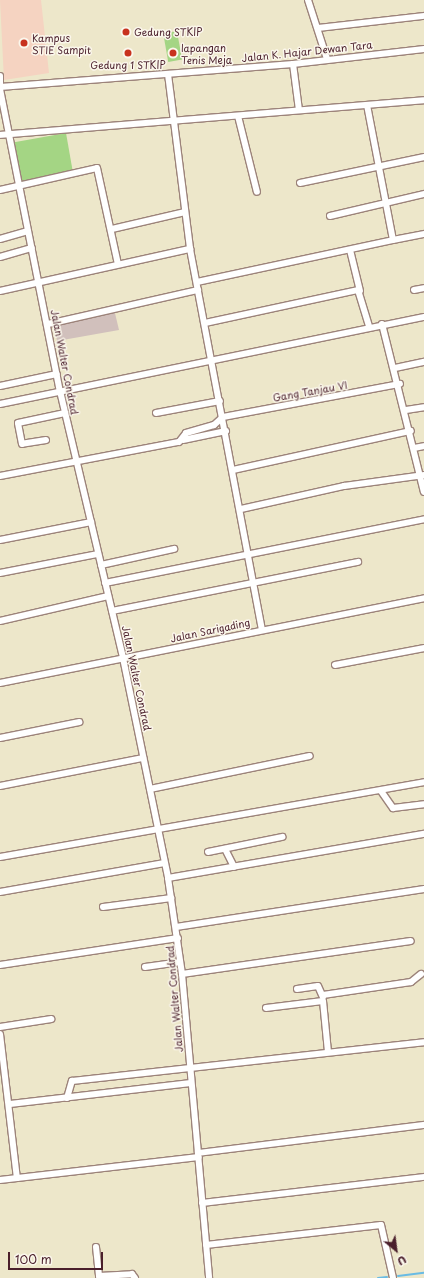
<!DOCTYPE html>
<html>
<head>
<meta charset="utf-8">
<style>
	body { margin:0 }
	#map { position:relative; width:424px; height:1278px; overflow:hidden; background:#ede7ca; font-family:"Playpen Sans",sans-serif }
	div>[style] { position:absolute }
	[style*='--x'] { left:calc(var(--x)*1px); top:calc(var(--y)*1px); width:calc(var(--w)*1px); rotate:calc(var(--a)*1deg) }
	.built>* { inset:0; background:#f5d3c1 }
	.industrial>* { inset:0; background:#d1c0bc }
	.green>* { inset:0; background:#a4d584; transform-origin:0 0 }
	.stream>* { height:2px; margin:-1px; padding:0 1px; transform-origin:1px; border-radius:1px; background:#69bbe4 }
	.roads { filter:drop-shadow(1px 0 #9c837a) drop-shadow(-1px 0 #9c837a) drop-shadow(0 1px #9c837a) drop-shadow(0 -1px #9c837a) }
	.minor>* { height:6px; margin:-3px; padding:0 3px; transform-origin:3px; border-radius:3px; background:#fff }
	.dots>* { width:11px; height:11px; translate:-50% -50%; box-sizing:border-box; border:2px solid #fbf7ec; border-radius:50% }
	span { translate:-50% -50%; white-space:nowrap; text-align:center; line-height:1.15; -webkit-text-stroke:3px #fbf7ec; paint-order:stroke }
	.poi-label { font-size:10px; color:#4a1f2b }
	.left { translate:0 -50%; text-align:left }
	.street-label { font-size:10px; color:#4a1f2b }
	.north { position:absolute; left:376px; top:1230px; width:40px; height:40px; -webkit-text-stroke:3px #fbf7ec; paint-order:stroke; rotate:151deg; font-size:11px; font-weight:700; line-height:16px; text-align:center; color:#4a1f2b }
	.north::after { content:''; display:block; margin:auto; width:14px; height:18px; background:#4a1f2b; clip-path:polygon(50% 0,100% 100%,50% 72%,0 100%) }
	.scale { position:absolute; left:8px; top:1252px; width:95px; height:18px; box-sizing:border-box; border:2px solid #4a1f2b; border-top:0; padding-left:5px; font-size:12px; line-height:14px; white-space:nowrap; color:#4a1f2b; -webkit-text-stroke:3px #fbf7ec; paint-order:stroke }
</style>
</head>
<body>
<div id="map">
	<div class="built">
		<div style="clip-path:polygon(0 0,41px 0,49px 73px,4px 80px)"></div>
	</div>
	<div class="industrial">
		<div style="clip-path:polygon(114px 309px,119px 330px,57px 341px,54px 324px)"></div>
	</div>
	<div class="green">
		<div style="left:177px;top:31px;width:29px;height:14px;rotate:80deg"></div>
		<div style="left:66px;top:133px;width:40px;height:54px;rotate:80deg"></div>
	</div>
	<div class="stream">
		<div style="--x:398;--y:1276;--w:26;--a:-7"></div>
		<div style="--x:378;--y:1278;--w:9;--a:-6"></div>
	</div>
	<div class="roads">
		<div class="minor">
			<div style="--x:308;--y:0;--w:62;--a:72.1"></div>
			<div style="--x:318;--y:28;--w:107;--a:-6.5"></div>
			<div style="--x:293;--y:64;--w:46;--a:82.6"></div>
			<div style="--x:168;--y:74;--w:176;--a:82.8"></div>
			<div style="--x:190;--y:249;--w:387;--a:79.3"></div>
			<div style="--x:0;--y:76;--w:8;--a:90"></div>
			<div style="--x:0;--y:87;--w:294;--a:-4.5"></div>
			<div style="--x:293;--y:64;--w:132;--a:-6.5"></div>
			<div style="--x:0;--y:89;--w:308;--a:78.8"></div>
			<div style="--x:60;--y:391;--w:274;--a:76.7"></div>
			<div style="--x:123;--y:658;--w:225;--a:78.4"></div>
			<div style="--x:168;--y:878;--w:97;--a:81.7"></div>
			<div style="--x:182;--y:974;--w:305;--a:84.9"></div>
			<div style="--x:367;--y:105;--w:137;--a:79.1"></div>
			<div style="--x:393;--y:240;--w:32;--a:-11"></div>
			<div style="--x:238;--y:116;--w:78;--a:76"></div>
			<div style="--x:0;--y:135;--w:425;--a:-4.7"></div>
			<div style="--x:300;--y:183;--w:127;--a:-11.8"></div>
			<div style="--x:0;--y:190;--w:99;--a:-12.8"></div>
			<div style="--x:97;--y:168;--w:98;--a:77.7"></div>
			<div style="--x:330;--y:216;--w:97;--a:-13.2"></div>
			<div style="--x:112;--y:229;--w:75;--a:-13.1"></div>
			<div style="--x:0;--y:239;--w:29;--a:-16"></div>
			<div style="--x:350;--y:250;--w:42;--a:76.3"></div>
			<div style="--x:0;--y:257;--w:33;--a:-16"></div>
			<div style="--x:197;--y:282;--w:200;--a:-12.1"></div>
			<div style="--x:414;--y:290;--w:10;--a:-11"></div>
			<div style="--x:0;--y:291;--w:195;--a:-12.5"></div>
			<div style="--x:205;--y:323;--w:157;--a:-12.2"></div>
			<div style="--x:358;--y:290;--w:39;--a:73"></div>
			<div style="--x:48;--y:324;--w:154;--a:-12.8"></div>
			<div style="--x:382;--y:324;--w:173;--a:76"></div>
			<div style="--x:395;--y:368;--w:30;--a:-12"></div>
			<div style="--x:0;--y:386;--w:58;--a:-11.9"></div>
			<div style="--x:0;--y:404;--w:433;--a:-11.6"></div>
			<div style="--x:406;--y:410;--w:18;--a:-9"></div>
			<div style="--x:156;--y:413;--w:65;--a:-10.6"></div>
			<div style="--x:46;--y:440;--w:24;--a:171"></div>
			<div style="--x:22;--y:444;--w:21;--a:-101"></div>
			<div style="--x:18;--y:423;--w:48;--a:-12"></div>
			<div style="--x:183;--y:440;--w:44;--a:-11.8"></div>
			<div style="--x:414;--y:448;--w:10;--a:-11"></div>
			<div style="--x:233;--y:470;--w:182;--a:-12.4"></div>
			<div style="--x:0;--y:476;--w:182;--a:-10.8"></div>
			<div style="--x:179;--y:442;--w:11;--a:-52"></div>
			<div style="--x:186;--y:433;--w:29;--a:-16"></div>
			<div style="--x:214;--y:425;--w:12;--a:-42"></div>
			<div style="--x:223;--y:417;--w:180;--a:-10.6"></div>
			<div style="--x:241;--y:509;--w:106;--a:-12.6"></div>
			<div style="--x:344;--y:486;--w:81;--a:-7.8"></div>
			<div style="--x:0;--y:540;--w:93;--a:-11.2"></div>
			<div style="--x:101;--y:565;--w:75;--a:-12.4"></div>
			<div style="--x:0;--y:573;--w:100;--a:-11"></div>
			<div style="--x:105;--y:583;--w:325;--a:-11.3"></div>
			<div style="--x:112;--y:611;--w:251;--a:-11.3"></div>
			<div style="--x:0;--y:621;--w:111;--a:-13"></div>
			<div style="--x:335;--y:665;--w:91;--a:-10.8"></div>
			<div style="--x:0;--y:683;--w:432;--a:-11.3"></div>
			<div style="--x:0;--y:738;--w:81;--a:-11.4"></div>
			<div style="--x:0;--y:786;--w:146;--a:-11.1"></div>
			<div style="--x:150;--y:789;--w:163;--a:-11.7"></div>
			<div style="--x:381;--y:791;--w:21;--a:55"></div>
			<div style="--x:393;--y:808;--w:31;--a:-7"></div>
			<div style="--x:225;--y:849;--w:20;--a:63"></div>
			<div style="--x:208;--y:852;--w:76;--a:-11.5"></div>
			<div style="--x:0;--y:857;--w:431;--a:-10"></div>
			<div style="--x:168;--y:878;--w:260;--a:-9.8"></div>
			<div style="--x:0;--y:892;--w:167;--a:-10"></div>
			<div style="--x:103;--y:907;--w:69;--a:-7.5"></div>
			<div style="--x:176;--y:927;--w:251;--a:-8.7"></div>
			<div style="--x:0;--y:965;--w:180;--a:-8.6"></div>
			<div style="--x:145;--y:967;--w:35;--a:-8"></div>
			<div style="--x:182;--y:974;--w:231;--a:-8.2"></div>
			<div style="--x:297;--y:989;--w:21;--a:-8"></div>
			<div style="--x:318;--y:986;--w:12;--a:66"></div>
			<div style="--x:323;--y:995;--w:89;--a:-8.4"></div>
			<div style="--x:411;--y:982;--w:13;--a:-39"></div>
			<div style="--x:266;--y:1008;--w:57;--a:-7"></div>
			<div style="--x:323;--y:1001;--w:51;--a:84.4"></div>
			<div style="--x:0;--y:1027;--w:52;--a:-8.9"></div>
			<div style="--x:0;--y:1034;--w:145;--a:83.3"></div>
			<div style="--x:67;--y:1098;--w:18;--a:-74"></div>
			<div style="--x:72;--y:1081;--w:354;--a:-6.3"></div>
			<div style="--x:10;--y:1104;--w:182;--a:-6.6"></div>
			<div style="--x:198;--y:1153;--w:228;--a:-7.1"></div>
			<div style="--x:0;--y:1180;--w:200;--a:-6.6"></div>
			<div style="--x:202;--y:1203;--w:224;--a:-6.7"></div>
			<div style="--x:206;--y:1245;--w:176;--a:-6.5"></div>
			<div style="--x:381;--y:1225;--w:54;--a:77.2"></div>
			<div style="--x:96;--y:1247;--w:29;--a:84"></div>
			<div style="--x:99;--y:1276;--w:33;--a:-3"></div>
			<div style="--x:132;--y:1274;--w:5;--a:53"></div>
		</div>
	</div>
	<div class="dots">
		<div style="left:126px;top:32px;background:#c8321e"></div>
		<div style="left:24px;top:43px;background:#c8321e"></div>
		<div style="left:128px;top:53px;background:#c8321e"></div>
		<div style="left:173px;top:53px;background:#c8321e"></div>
	</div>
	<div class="poi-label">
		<span class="left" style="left:134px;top:32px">Gedung STKIP</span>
		<span class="left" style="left:32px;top:43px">Kampus<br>STIE Sampit</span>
		<span class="left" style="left:181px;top:53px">lapangan<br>Tenis Meja</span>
		<span style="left:128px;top:65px">Gedung 1 STKIP</span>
	</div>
	<div class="street-label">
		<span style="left:307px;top:51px;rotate:-6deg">Jalan K. Hajar Dewan Tara</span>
		<span style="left:65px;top:362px;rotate:79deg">Jalan Walter Condrad</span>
		<span style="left:310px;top:391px;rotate:-10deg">Gang Tanjau VI</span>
		<span style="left:210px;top:630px;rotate:-12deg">Jalan Sarigading</span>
		<span style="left:137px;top:678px;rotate:78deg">Jalan Walter Condrad</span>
		<span style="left:174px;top:999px;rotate:-95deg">Jalan Walter Condrad</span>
	</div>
	<div class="north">U</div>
	<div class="scale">100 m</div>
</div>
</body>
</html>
